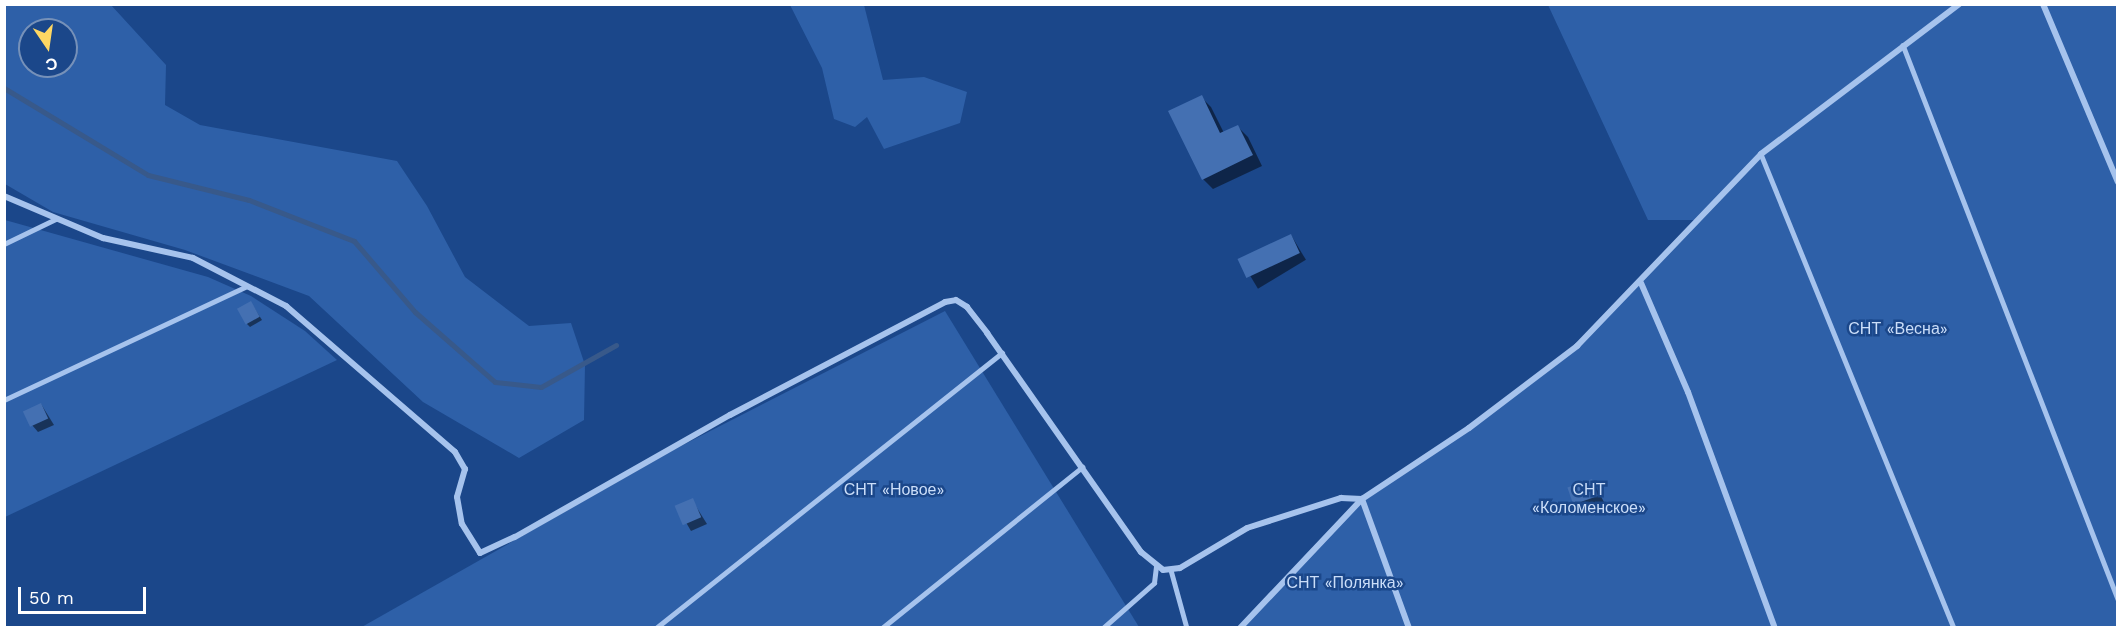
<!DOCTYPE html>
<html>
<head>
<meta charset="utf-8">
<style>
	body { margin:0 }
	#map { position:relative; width:2122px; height:632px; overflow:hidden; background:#1b478a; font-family:"Work Sans",sans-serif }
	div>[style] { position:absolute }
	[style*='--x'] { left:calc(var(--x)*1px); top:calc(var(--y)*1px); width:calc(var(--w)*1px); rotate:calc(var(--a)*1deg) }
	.green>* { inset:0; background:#2e60a8 }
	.shadow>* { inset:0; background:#0007; transform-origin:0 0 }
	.stream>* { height:5px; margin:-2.5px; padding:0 2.5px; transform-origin:2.5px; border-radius:2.5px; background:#38598a }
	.building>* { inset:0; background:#4470b2; transform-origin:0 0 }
	.lane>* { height:4.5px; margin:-2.25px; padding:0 2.25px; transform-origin:2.25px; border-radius:2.25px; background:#a6c3ed }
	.street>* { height:6px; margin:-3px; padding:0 3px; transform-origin:3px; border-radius:3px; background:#a6c3ed }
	span { translate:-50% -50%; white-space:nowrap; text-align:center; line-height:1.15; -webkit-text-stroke:5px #1b478a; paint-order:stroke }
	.park-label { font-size:16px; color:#cbdef9 }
	.frame { position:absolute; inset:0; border:6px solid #fff; pointer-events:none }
	.north { position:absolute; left:18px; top:18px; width:60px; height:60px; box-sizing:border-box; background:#1b478a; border:2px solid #7691b9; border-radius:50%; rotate:167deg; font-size:16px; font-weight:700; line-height:24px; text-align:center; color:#fff }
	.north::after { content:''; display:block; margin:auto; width:21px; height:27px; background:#fed763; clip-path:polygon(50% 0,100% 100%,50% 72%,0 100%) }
	.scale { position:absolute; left:18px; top:587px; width:128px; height:27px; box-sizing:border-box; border:3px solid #fff; border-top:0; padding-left:8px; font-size:18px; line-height:21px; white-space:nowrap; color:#fff; -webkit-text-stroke:4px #1b478a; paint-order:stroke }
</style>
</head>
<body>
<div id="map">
	<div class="green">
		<div style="clip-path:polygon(evenodd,5px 4px,111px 5px,166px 65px,165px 105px,200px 125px,397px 161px,427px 206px,465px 277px,529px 326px,571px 323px,585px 365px,584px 420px,519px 458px,423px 402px,309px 296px,185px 250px,53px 212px,5px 184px,5px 4px,30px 30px,66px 30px,66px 66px,30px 66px,30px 30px)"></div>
		<div style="clip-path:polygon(790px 5px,864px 5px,883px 80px,924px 77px,967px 92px,960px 123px,884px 149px,867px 117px,855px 127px,834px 119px,822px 68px)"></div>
		<div style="clip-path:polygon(1548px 5px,2117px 5px,2117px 627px,1240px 628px,1362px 499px,1469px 428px,1577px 346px,1700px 220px,1648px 220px)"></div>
		<div style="clip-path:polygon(5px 220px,208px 277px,251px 296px,305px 331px,337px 360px,5px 517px)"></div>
		<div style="clip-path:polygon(945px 311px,1139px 627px,360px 628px,679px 447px)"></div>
	</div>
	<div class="shadow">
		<div style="clip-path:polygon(1201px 97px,1211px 107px,1224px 133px,1238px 127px,1248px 137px,1262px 166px,1213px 189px,1203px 179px)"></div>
		<div style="left:1291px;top:235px;width:29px;height:56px;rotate:59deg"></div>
		<div style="clip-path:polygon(251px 303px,262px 320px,250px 327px,247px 324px)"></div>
		<div style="clip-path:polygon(41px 404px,54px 425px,38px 432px,32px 425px)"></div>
		<div style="clip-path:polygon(1592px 480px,1604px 502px,1580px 510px,1574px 503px)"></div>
		<div style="clip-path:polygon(692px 500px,707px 524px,691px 531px,677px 507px)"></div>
	</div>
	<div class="stream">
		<div style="--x:4;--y:88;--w:168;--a:31.1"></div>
		<div style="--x:148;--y:175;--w:104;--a:13.9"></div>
		<div style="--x:249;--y:200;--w:113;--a:21.3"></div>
		<div style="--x:354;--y:241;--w:94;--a:49.3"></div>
		<div style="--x:415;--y:312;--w:106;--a:41.2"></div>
		<div style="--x:495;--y:382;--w:46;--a:6.2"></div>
		<div style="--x:541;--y:387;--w:86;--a:-29.2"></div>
	</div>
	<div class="building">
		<div style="clip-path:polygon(1202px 95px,1220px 133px,1238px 125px,1253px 155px,1202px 180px,1168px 111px)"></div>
		<div style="left:1291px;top:234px;width:21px;height:59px;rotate:65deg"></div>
		<div style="left:251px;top:301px;width:18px;height:16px;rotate:61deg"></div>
		<div style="left:41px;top:403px;width:17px;height:20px;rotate:65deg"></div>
		<div style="left:1592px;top:479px;width:18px;height:26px;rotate:71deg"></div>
		<div style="left:693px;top:498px;width:21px;height:20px;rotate:67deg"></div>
	</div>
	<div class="lane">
		<div style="--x:1903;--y:45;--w:594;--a:68.79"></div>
		<div style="--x:1761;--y:154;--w:512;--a:67.85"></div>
		<div style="--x:4;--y:244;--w:58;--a:-25.7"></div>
		<div style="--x:4;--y:400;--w:268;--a:-25.1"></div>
		<div style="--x:1171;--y:570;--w:60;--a:74.6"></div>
		<div style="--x:656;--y:628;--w:442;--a:-38.5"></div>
		<div style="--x:882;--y:628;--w:257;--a:-38.8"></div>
		<div style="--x:1103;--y:628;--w:68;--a:-41.4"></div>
		<div style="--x:1154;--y:583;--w:17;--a:-83"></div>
	</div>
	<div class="street">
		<div style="--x:2043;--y:4;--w:193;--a:67.2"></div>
		<div style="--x:4;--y:196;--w:108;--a:23"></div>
		<div style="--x:103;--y:238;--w:92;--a:12.5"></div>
		<div style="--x:193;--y:258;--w:105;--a:27.3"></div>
		<div style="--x:286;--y:306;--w:223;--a:40.8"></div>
		<div style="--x:455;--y:452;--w:20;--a:60"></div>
		<div style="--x:465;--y:469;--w:29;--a:106"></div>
		<div style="--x:457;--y:497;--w:27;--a:80"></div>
		<div style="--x:462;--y:524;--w:34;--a:58"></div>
		<div style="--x:480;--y:553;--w:38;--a:-25"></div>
		<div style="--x:515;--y:537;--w:247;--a:-29.6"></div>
		<div style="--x:730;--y:415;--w:243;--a:-27.7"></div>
		<div style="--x:945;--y:302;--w:11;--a:-10"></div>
		<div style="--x:956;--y:300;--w:13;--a:32"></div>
		<div style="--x:967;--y:307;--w:33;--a:52"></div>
		<div style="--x:987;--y:333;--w:268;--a:54.9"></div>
		<div style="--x:1141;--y:552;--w:28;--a:39"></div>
		<div style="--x:1163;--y:570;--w:17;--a:-7"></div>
		<div style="--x:1180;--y:568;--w:78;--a:-30.8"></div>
		<div style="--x:1247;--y:528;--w:99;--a:-17.7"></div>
		<div style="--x:1341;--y:498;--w:21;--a:3"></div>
		<div style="--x:1641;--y:283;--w:119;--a:66.7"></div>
		<div style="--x:1688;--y:392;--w:252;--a:69.8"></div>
		<div style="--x:1362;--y:499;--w:137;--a:70"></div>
		<div style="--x:1240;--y:628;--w:178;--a:-46.6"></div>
		<div style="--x:1362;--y:499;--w:128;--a:-33.6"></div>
		<div style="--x:1469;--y:428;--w:136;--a:-37.2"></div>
		<div style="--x:1577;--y:346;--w:266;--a:-46.2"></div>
		<div style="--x:1761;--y:154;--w:248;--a:-37.1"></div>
	</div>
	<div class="park-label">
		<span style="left:1898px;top:329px">СНТ «Весна»</span>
		<span style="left:894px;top:490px">СНТ «Новое»</span>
		<span style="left:1589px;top:499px">СНТ<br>«Коломенское»</span>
		<span style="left:1345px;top:583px">СНТ «Полянка»</span>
	</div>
	<div class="frame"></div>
	<div class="north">С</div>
	<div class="scale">50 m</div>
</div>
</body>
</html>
